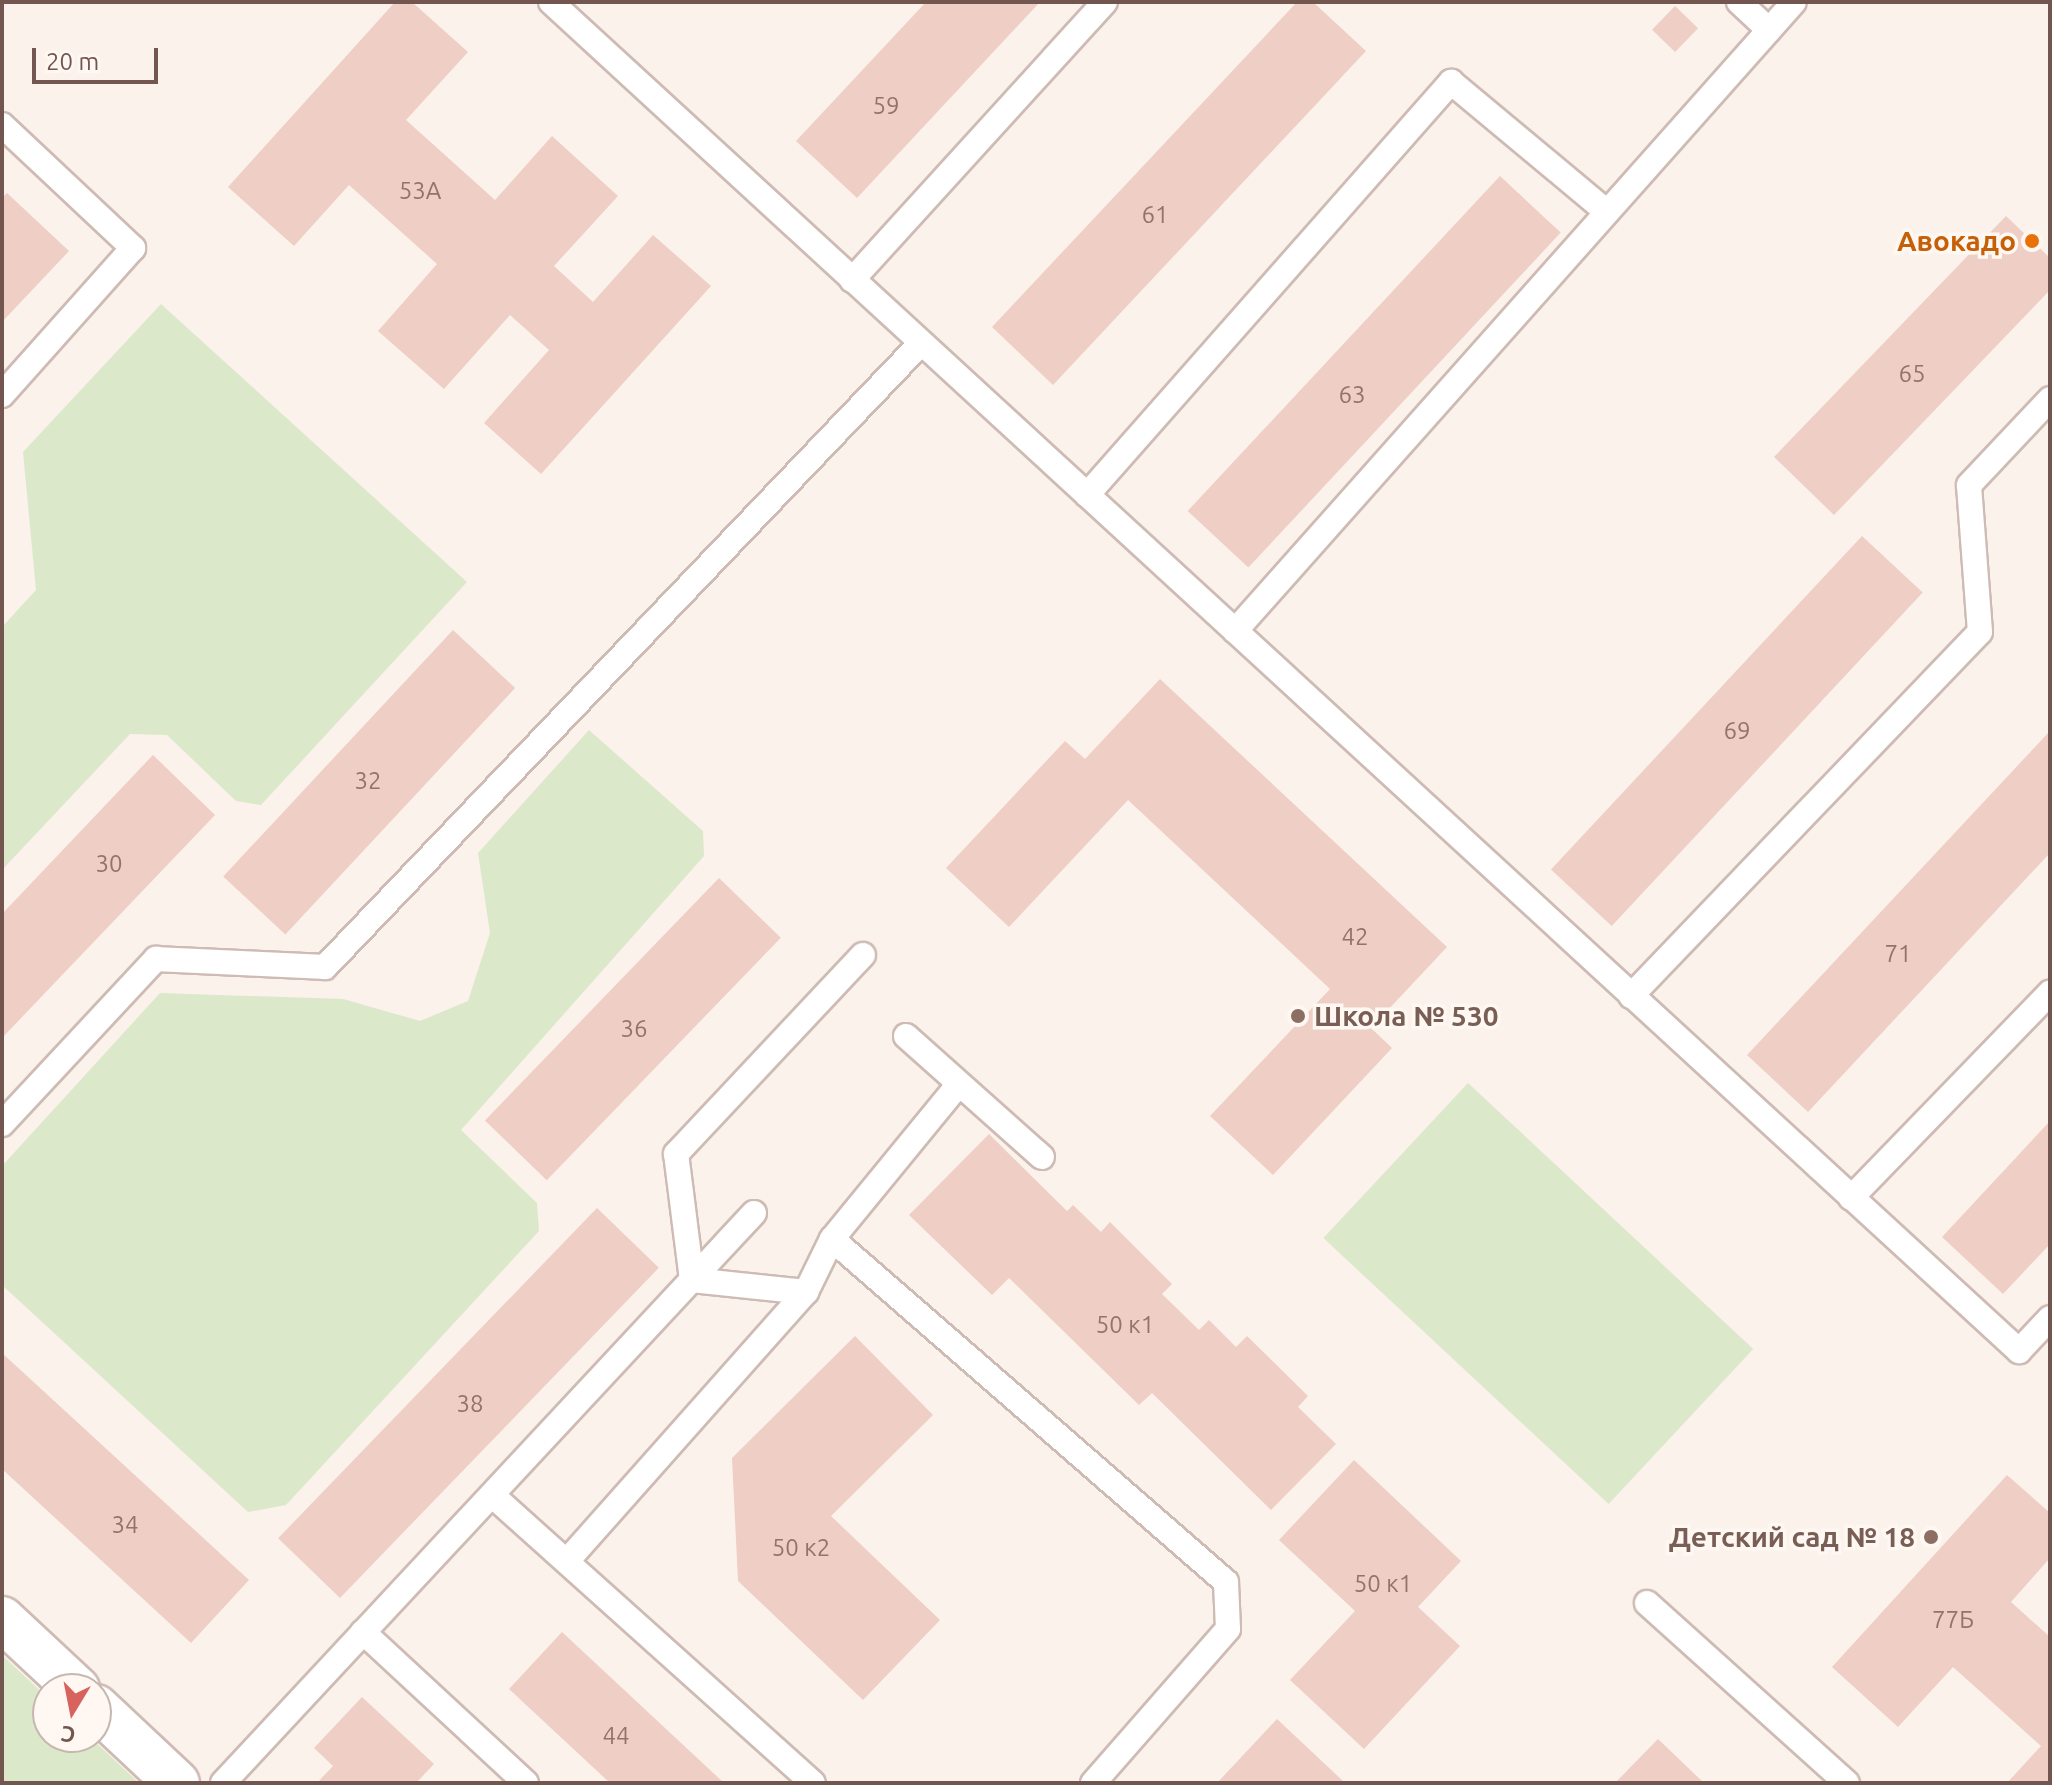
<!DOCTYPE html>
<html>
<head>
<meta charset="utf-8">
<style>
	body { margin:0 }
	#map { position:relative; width:2052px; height:1785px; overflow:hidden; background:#fbf2eb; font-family:Ubuntu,sans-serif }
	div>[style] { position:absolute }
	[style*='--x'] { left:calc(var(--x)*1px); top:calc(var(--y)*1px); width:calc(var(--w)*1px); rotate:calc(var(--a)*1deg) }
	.green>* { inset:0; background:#dce8ca; transform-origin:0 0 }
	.building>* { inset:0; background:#eecec5; transform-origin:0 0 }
	.roads { filter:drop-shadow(2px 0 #cebbb4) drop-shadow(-2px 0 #cebbb4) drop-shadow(0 2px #cebbb4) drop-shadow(0 -2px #cebbb4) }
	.lane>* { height:24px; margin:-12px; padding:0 12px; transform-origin:12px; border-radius:12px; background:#fff }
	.street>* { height:44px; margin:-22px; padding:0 22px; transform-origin:22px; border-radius:22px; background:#fff }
	.dots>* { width:22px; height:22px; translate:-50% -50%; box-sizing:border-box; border:4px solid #fef7f2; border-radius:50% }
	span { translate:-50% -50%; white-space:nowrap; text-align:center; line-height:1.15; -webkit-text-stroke:7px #fef7f2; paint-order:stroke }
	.number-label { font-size:24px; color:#92746d }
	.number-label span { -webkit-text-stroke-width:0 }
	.food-label { font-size:28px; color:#c56008; font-weight:700 }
	.right { translate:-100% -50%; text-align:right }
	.education-label { font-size:28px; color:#785e54; font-weight:700 }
	.left { translate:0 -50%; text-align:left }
	.frame { position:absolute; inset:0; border:4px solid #745650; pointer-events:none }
	.north { position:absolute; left:32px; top:1673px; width:80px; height:80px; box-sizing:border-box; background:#fef7f2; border:2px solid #c7b7b1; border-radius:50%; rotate:190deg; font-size:22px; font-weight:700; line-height:32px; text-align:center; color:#745650 }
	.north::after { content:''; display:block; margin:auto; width:28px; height:36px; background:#d8625d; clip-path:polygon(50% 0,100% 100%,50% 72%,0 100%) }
	.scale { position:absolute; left:32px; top:48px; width:126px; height:36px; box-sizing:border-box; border:4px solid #745650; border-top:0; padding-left:10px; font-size:24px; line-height:28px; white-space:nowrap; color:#745650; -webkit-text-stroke:6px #fef7f2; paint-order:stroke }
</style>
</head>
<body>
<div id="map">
	<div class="green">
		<div style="clip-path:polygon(161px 304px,467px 582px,261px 805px,236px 801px,167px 735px,130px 734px,2px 870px,2px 627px,36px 590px,23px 452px)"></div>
		<div style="clip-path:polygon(589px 730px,703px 831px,704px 856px,461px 1130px,537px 1203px,539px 1231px,286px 1505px,248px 1512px,2px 1285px,2px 1166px,160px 993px,343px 999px,420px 1021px,468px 1001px,490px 933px,478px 853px)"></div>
		<div style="left:1468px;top:1083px;width:390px;height:212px;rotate:43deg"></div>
		<div style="clip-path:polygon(2px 1655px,48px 1698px,48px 1737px,90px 1737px,139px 1783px,2px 1783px)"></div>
	</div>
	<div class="building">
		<div style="clip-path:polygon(395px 2px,412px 2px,468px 52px,406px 120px,495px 200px,552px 136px,618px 196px,554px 266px,593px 302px,653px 235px,711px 286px,541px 474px,484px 423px,549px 350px,510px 315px,444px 389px,378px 331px,437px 264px,349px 185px,294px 246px,228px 187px)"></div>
		<div style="clip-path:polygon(926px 2px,1040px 2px,857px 198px,796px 141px)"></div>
		<div style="clip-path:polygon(1297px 2px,1313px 2px,1366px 51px,1053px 385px,992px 327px)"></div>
		<div style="left:1675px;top:6px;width:32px;height:33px;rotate:44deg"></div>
		<div style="left:1500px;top:176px;width:83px;height:458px;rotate:43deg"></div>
		<div style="clip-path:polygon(7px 193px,69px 251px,2px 322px,2px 198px)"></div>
		<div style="clip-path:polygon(2006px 216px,2050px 258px,2050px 290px,1834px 515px,1774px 457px)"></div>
		<div style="left:1862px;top:536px;width:83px;height:456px;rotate:43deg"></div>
		<div style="left:453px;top:630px;width:85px;height:337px;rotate:43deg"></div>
		<div style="clip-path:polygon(1160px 679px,1447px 947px,1371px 1028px,1392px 1048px,1273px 1175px,1210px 1116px,1330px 989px,1128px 800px,1009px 927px,946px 868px,1065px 741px,1085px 759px)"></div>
		<div style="clip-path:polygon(2050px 731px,2050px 853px,1808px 1112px,1747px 1055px)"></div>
		<div style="clip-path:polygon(153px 755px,215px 815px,2px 1038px,2px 914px)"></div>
		<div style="left:719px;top:878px;width:86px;height:337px;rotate:44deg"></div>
		<div style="clip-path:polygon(2050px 1121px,2050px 1244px,2003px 1294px,1942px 1237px)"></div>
		<div style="clip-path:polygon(989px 1134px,1067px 1211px,1073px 1205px,1101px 1232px,1110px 1222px,1172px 1284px,1162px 1294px,1199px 1330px,1209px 1320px,1236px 1347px,1247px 1336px,1308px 1396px,1298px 1407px,1336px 1444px,1271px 1510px,1152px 1393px,1139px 1405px,1009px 1278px,992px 1295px,909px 1215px)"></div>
		<div style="left:597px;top:1208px;width:86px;height:459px;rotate:44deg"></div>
		<div style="clip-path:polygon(855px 1336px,933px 1415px,831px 1516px,940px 1620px,863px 1700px,738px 1581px,732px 1458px)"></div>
		<div style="clip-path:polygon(2px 1353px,249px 1580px,191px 1643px,2px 1469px)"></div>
		<div style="clip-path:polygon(1354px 1460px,1461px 1561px,1418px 1607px,1460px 1646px,1364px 1749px,1290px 1680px,1355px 1611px,1279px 1540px)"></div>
		<div style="clip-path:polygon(2007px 1475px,2050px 1513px,2050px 1558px,2011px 1602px,2050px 1637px,2050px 1783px,2007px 1783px,2041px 1746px,1953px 1667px,1898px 1727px,1832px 1667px)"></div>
		<div style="clip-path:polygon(562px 1632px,724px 1783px,610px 1783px,509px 1689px)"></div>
		<div style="clip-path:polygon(362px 1697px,434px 1764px,416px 1783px,317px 1783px,333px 1766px,314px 1748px)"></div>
		<div style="clip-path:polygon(1277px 1719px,1343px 1781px,1342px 1783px,1217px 1783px)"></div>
		<div style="clip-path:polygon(1658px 1739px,1704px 1783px,1615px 1783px)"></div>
	</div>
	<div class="roads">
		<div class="lane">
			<div style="--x:551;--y:2;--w:1994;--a:42.58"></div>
			<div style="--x:2019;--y:1351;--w:45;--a:-46.8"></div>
			<div style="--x:1739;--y:2;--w:41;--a:43"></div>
			<div style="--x:2;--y:125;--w:180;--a:43.2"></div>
			<div style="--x:133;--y:248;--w:197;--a:131.7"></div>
			<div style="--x:852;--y:280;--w:376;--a:-47.7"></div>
			<div style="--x:1087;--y:495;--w:551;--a:-48.61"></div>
			<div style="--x:1451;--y:82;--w:203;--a:39.8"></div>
			<div style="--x:1235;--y:631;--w:841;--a:-48.37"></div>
			<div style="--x:1631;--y:996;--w:504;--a:-46.21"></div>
			<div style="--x:1980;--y:632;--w:147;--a:-94.3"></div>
			<div style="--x:1969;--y:485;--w:118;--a:-46.7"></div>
			<div style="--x:906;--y:1036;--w:182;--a:41.7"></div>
			<div style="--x:2;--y:1124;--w:226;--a:-47"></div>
			<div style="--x:156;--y:959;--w:169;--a:2.7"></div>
			<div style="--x:325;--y:967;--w:863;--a:-46.31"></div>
			<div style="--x:1851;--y:1198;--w:286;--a:-45.9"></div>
			<div style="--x:832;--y:1239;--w:522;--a:41.04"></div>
			<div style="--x:1226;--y:1582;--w:47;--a:87.6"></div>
			<div style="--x:1228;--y:1629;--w:205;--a:131.2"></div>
			<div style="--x:806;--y:1292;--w:115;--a:-174"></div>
			<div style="--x:692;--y:1280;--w:127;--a:-97.2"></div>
			<div style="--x:676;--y:1154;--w:273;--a:-46.8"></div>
			<div style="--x:492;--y:1495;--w:431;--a:41.9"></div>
			<div style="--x:567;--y:1561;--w:360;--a:-48.4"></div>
			<div style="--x:806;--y:1292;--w:59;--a:-63.9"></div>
			<div style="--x:832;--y:1239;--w:200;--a:-50.7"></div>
			<div style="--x:1647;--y:1603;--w:269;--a:42"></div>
			<div style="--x:363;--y:1632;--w:222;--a:42.8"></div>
			<div style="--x:223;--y:1783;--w:779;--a:-47.03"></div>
		</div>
		<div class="street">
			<div style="--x:2;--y:1619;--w:103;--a:43"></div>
			<div style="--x:96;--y:1707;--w:111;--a:43.2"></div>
		</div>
	</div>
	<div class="dots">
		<div style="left:2032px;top:241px;background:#e8710a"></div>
		<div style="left:1298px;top:1016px;background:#8d6e63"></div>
		<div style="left:1931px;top:1537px;background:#8d6e63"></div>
	</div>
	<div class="number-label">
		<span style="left:886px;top:106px">59</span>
		<span style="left:420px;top:191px">53А</span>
		<span style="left:1155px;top:215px">61</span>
		<span style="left:1912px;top:374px">65</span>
		<span style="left:1352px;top:395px">63</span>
		<span style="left:1737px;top:731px">69</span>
		<span style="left:368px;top:781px">32</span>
		<span style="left:109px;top:864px">30</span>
		<span style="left:1355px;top:937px">42</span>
		<span style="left:1898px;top:954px">71</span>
		<span style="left:634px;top:1029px">36</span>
		<span style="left:1125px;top:1325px">50 к1</span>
		<span style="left:470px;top:1404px">38</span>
		<span style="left:125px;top:1525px">34</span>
		<span style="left:801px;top:1548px">50 к2</span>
		<span style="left:1383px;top:1584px">50 к1</span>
		<span style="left:1953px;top:1620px">77Б</span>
		<span style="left:616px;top:1736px">44</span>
	</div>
	<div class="food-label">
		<span class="right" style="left:2016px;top:241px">Авокадо</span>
	</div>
	<div class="education-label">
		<span class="left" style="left:1314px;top:1016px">Школа № 530</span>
		<span class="right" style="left:1915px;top:1537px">Детский сад № 18</span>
	</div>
	<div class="frame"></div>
	<div class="north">С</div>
	<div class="scale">20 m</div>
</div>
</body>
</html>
